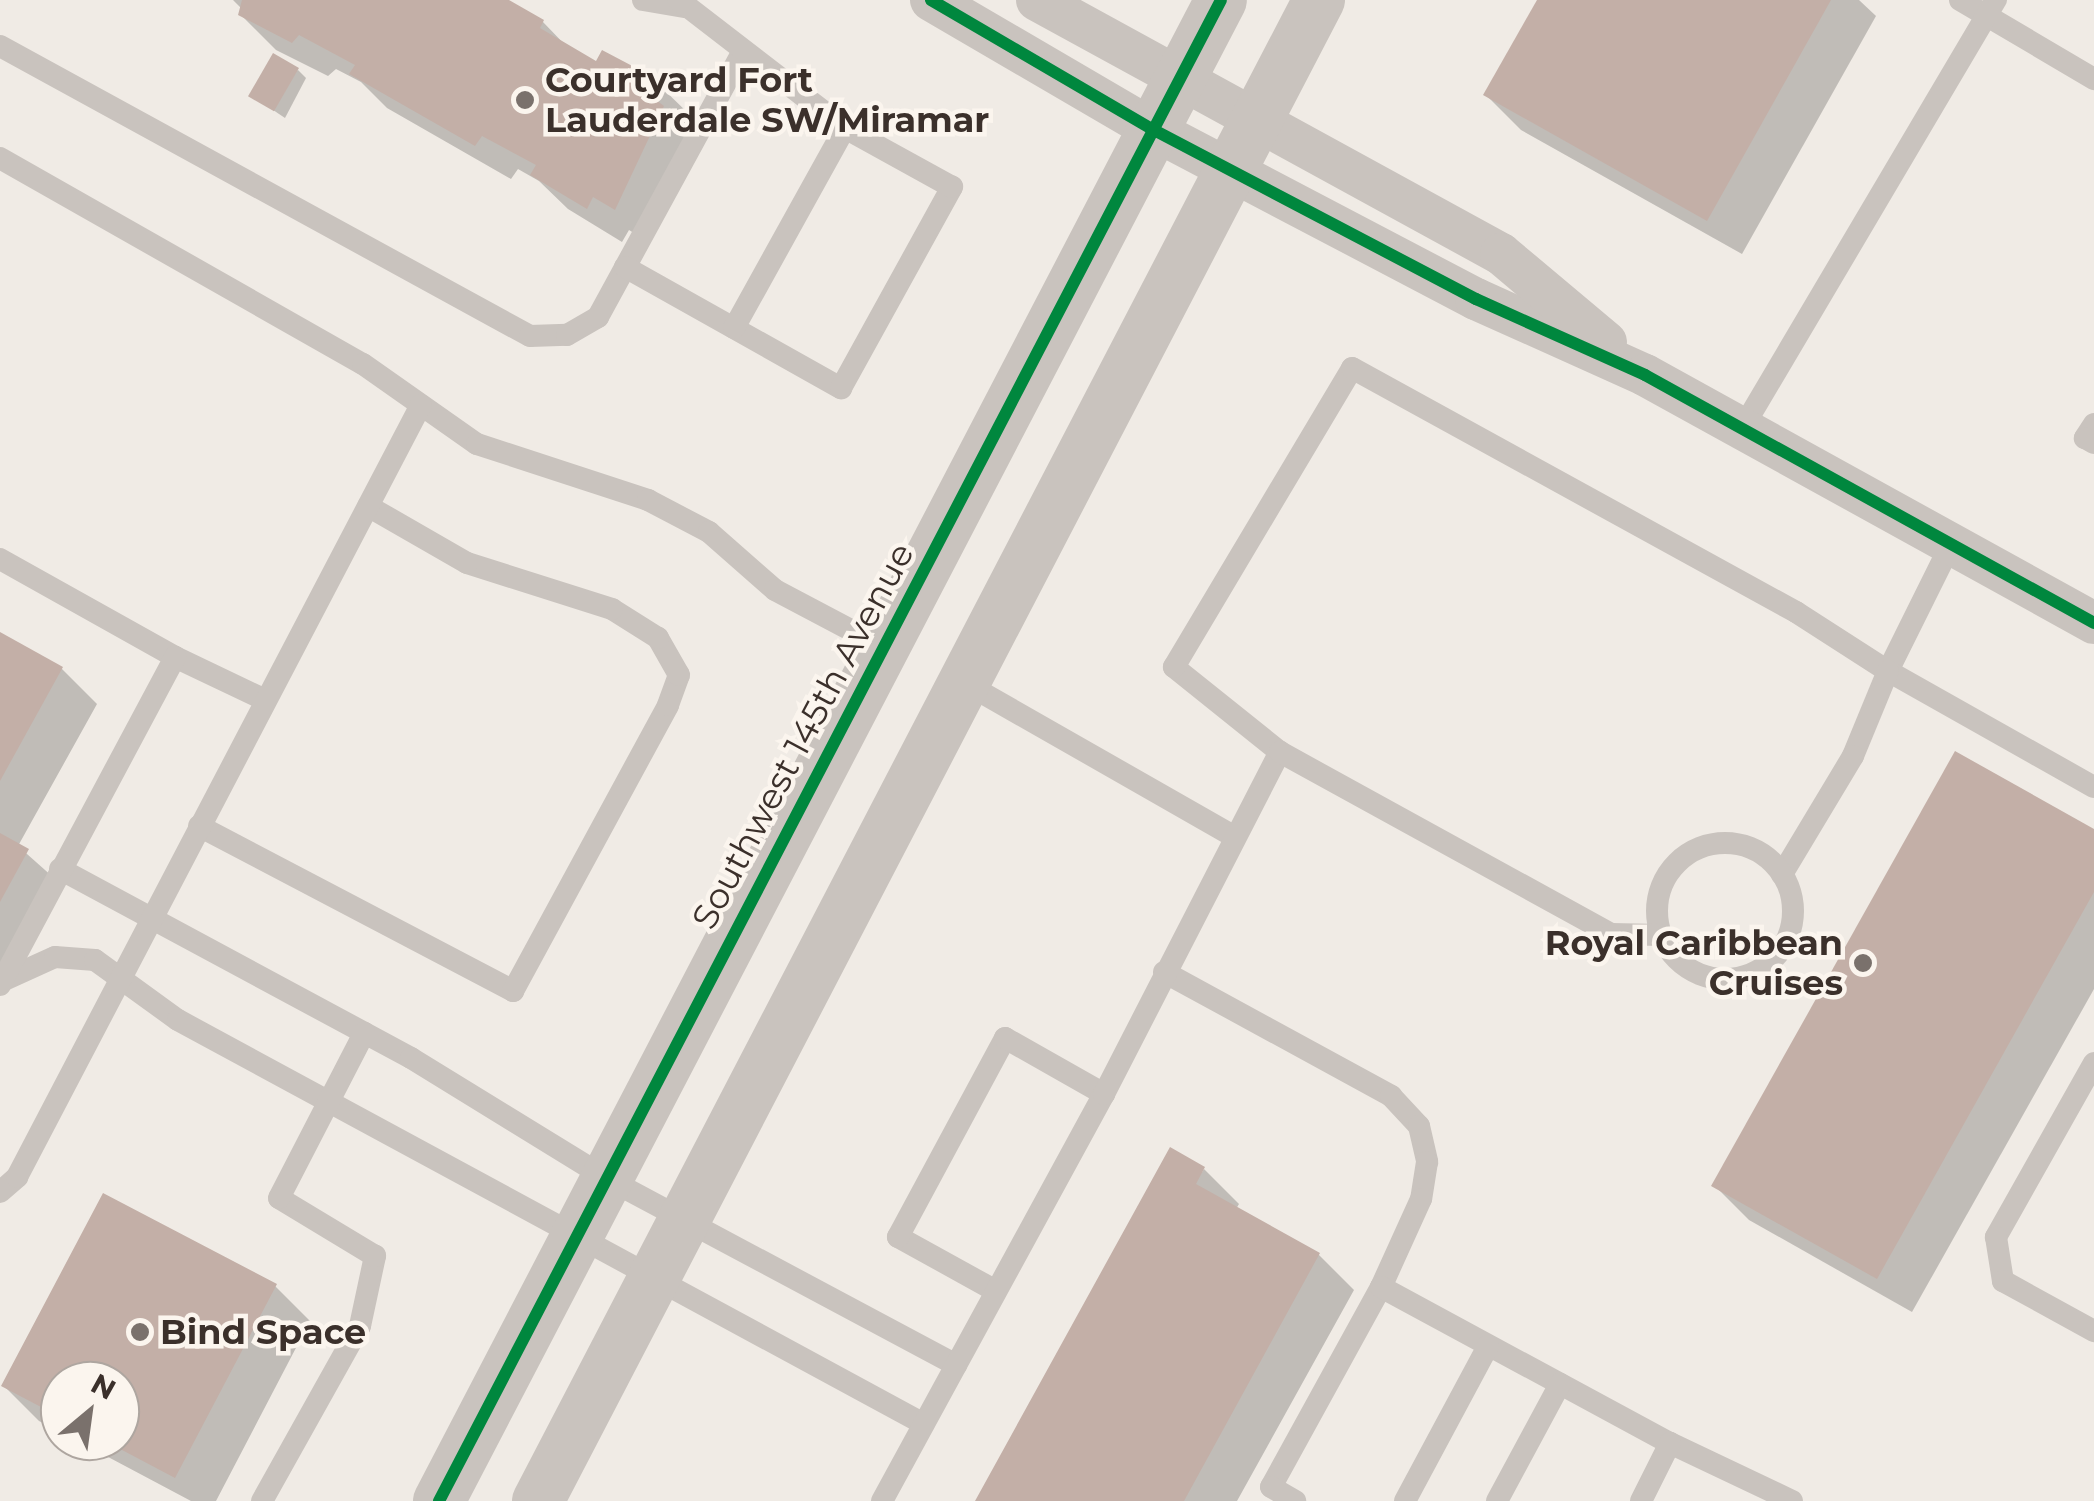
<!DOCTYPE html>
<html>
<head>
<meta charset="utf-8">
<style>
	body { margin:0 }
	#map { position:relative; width:2094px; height:1501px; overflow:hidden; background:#f0ebe5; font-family:Montserrat,sans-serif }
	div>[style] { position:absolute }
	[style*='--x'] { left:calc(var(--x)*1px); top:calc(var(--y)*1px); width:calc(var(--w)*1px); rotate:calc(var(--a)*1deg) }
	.shadow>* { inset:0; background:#0003 }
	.building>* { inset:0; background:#c3afa7; transform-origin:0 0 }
	.service>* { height:22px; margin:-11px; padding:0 11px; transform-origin:11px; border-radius:11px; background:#c9c3be }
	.service>.ring { margin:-11px; padding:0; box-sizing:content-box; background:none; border:22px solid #c9c3be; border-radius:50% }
	.minor>* { height:42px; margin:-21px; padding:0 21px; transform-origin:21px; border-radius:21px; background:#c9c3be }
	.tertiary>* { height:52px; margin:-26px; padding:0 26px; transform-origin:26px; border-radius:26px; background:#c9c3be }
	.cycleway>* { height:12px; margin:-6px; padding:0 6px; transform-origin:6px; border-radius:6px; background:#00873e }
	.dots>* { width:28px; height:28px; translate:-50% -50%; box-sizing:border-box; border:5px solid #fbf5ee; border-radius:50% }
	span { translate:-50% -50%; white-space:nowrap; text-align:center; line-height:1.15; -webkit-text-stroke:9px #fbf5ee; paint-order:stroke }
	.poi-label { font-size:35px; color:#3b302b; font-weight:700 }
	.left { translate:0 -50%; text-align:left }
	.right { translate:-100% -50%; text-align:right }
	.street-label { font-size:35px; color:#3b302b }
	.north { position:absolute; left:40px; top:1361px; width:100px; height:100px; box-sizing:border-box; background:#fbf5ee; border:2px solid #aea6a0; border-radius:50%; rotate:29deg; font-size:28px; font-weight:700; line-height:40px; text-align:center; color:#3b302b }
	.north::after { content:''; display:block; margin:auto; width:35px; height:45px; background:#7a716c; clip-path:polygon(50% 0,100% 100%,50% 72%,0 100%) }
</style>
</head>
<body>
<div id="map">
	<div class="shadow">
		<div style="clip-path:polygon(233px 0,504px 0,543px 22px,569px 49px,597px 65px,655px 81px,690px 115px,683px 128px,697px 143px,650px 243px,629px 230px,622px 242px,568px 209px,539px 181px,518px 169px,511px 179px,387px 108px,361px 82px,336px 69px,328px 76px,276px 50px,241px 15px,242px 9px)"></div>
		<div style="clip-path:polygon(1540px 0,1859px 0,1876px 16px,1742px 254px,1521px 130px,1486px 95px)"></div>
		<div style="clip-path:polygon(298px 70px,306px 78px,285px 118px,252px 96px)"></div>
		<div style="clip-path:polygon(0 635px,62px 669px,97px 704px,18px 846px,63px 886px,0 990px)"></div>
		<div style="clip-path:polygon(2094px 832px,2094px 989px,1912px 1312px,1749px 1220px,1714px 1185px)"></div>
		<div style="clip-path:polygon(1204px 1169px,1239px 1204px,1236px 1209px,1319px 1255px,1354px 1290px,1237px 1501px,978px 1501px)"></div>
		<div style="clip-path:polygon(275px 1286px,310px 1321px,216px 1501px,191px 1501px,78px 1441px,120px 1441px,120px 1381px,60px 1381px,60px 1432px,39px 1421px,4px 1386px)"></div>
	</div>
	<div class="building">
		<div style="clip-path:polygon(242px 0,509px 0,544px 20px,540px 28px,596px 61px,602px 50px,657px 79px,648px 94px,664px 106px,615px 210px,593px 197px,587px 209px,530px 175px,536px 165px,482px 136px,475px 146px,349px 74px,355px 65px,299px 35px,292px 43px,238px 15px)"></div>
		<div style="clip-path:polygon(1537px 0,1831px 0,1707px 221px,1483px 95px)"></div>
		<div style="left:273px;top:53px;width:30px;height:50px;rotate:30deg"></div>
		<div style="clip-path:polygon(0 632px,63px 667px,0 781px)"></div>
		<div style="clip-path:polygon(1955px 751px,2094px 829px,2094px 892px,1877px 1279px,1711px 1186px)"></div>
		<div style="clip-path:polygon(0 833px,29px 849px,0 902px)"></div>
		<div style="clip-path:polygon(1170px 1147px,1205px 1167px,1196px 1184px,1320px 1253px,1184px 1501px,975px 1501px)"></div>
		<div style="clip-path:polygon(103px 1193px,277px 1284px,175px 1478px,105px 1441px,120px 1441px,120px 1381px,60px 1381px,60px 1417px,1px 1386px)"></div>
	</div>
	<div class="service">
		<div style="--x:643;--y:0;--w:43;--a:9.5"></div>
		<div style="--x:1960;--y:0;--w:156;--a:30.5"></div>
		<div style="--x:0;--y:46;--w:604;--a:28.69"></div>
		<div style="--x:530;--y:336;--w:37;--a:-2"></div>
		<div style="--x:567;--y:335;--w:36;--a:-30"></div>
		<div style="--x:598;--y:317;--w:303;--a:-61.4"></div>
		<div style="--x:0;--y:158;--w:417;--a:29.6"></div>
		<div style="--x:363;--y:364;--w:139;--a:35.1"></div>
		<div style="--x:477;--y:444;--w:180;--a:18.1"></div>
		<div style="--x:648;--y:500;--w:69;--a:27.7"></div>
		<div style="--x:709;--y:532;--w:88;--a:41.3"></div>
		<div style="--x:775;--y:590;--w:122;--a:27.8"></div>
		<div style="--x:625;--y:267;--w:248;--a:29.3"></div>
		<div style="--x:841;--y:388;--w:230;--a:-61.1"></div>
		<div style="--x:952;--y:187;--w:122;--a:-151.1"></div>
		<div style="--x:845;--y:128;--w:210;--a:-142.4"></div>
		<div style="--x:734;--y:328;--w:229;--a:-61"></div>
		<div style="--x:2094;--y:424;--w:17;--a:123"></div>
		<div style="--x:2085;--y:438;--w:10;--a:29"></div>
		<div style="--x:1742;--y:429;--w:499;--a:-59.4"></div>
		<div style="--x:1951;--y:544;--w:142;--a:116.4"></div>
		<div style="--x:1888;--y:671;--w:236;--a:29.4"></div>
		<div style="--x:0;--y:559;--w:201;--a:29.2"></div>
		<div style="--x:175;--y:657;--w:100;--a:25.5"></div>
		<div style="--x:965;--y:683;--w:311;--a:29.7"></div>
		<div style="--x:1280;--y:752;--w:136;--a:-141.3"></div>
		<div style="--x:1174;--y:667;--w:348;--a:-59.2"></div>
		<div style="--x:1352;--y:368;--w:507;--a:28.79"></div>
		<div style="--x:1796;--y:612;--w:109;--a:32.7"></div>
		<div style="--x:1888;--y:671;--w:92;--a:112.4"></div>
		<div style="--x:1853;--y:756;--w:138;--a:121"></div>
		<div style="--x:199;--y:826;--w:355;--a:27.7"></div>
		<div style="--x:513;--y:991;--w:325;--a:-61.5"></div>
		<div style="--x:668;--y:705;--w:32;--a:-70"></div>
		<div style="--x:679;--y:675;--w:43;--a:-119.6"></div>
		<div style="--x:658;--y:638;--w:54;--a:-147.8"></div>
		<div style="--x:612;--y:609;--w:152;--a:-162.4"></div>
		<div style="--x:467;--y:563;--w:114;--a:-150.1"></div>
		<div class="ring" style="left:1657px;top:843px;width:114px;height:114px"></div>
		<div style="--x:60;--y:869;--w:399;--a:28.3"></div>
		<div style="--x:411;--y:1058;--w:229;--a:31.6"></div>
		<div style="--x:606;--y:1178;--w:397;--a:28.1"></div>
		<div style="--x:1164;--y:972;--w:259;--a:28.6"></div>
		<div style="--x:1391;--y:1096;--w:41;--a:47"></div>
		<div style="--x:1419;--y:1126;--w:37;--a:77"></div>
		<div style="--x:1427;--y:1162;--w:37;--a:99"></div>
		<div style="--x:1421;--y:1199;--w:97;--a:114.4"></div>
		<div style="--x:1381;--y:1287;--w:228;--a:118.8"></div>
		<div style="--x:1271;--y:1487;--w:28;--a:30"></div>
		<div style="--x:2;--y:981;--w:58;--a:-24.4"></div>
		<div style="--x:55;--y:957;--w:40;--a:4.3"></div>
		<div style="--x:95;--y:960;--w:102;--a:35.9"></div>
		<div style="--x:178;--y:1020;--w:848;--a:28.44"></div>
		<div style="--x:0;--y:985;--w:372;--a:-61.9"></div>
		<div style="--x:2094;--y:1063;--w:200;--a:119.4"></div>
		<div style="--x:1996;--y:1237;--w:45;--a:81"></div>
		<div style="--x:2003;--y:1281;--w:104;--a:28.8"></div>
		<div style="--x:0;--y:1192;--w:23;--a:-41"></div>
		<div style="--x:17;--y:1177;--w:871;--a:-62.38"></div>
		<div style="--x:1381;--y:1287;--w:328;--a:28.4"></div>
		<div style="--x:1670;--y:1443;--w:135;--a:25.4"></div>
		<div style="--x:996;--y:1291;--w:112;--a:-151.1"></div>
		<div style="--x:898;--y:1237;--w:226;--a:-61.7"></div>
		<div style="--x:1005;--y:1038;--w:114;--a:29.5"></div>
		<div style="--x:262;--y:1501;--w:201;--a:-60.8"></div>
		<div style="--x:360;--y:1326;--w:72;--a:-77.9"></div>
		<div style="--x:375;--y:1256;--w:112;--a:-148.9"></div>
		<div style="--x:279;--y:1198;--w:186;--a:-62.7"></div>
		<div style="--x:882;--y:1501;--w:464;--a:-61.4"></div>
		<div style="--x:1104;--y:1094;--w:385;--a:-62.8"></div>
		<div style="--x:1280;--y:752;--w:378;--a:28.8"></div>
		<div style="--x:1611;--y:934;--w:50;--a:1.1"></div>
		<div style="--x:1405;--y:1501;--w:176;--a:-61.8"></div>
		<div style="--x:1497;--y:1501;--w:133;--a:-61.7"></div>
		<div style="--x:1641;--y:1501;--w:65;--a:-63.4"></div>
	</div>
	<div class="minor">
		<div style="--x:931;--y:0;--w:256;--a:30.3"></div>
		<div style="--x:1152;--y:129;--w:366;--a:27.7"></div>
		<div style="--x:1476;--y:299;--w:185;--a:24.2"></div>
		<div style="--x:1645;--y:375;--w:513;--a:28.91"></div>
		<div style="--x:1037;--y:0;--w:529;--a:28.7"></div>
		<div style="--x:1501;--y:254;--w:137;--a:40"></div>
	</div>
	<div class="tertiary">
		<div style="--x:439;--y:1501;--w:1692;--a:-62.48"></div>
		<div style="--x:538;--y:1501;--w:1692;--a:-62.51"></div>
	</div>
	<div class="cycleway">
		<div style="--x:931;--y:0;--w:256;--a:30.3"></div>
		<div style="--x:1152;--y:129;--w:366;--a:27.7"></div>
		<div style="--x:1476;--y:299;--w:185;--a:24.2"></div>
		<div style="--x:1645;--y:375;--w:513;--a:28.91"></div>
		<div style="--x:439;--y:1501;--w:1692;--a:-62.48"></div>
	</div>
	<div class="dots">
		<div style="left:525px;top:100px;background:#7a716c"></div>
		<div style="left:1863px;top:963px;background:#7a716c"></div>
		<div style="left:140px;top:1332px;background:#7a716c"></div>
	</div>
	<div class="poi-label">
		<span class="left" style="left:545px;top:100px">Courtyard Fort<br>Lauderdale SW/Miramar</span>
		<span class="right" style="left:1843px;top:963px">Royal Caribbean<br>Cruises</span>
		<span class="left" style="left:160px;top:1332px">Bind Space</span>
	</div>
	<div class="street-label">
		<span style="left:803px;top:736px;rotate:-62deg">Southwest 145th Avenue</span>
	</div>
	<div class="north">N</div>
</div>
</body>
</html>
